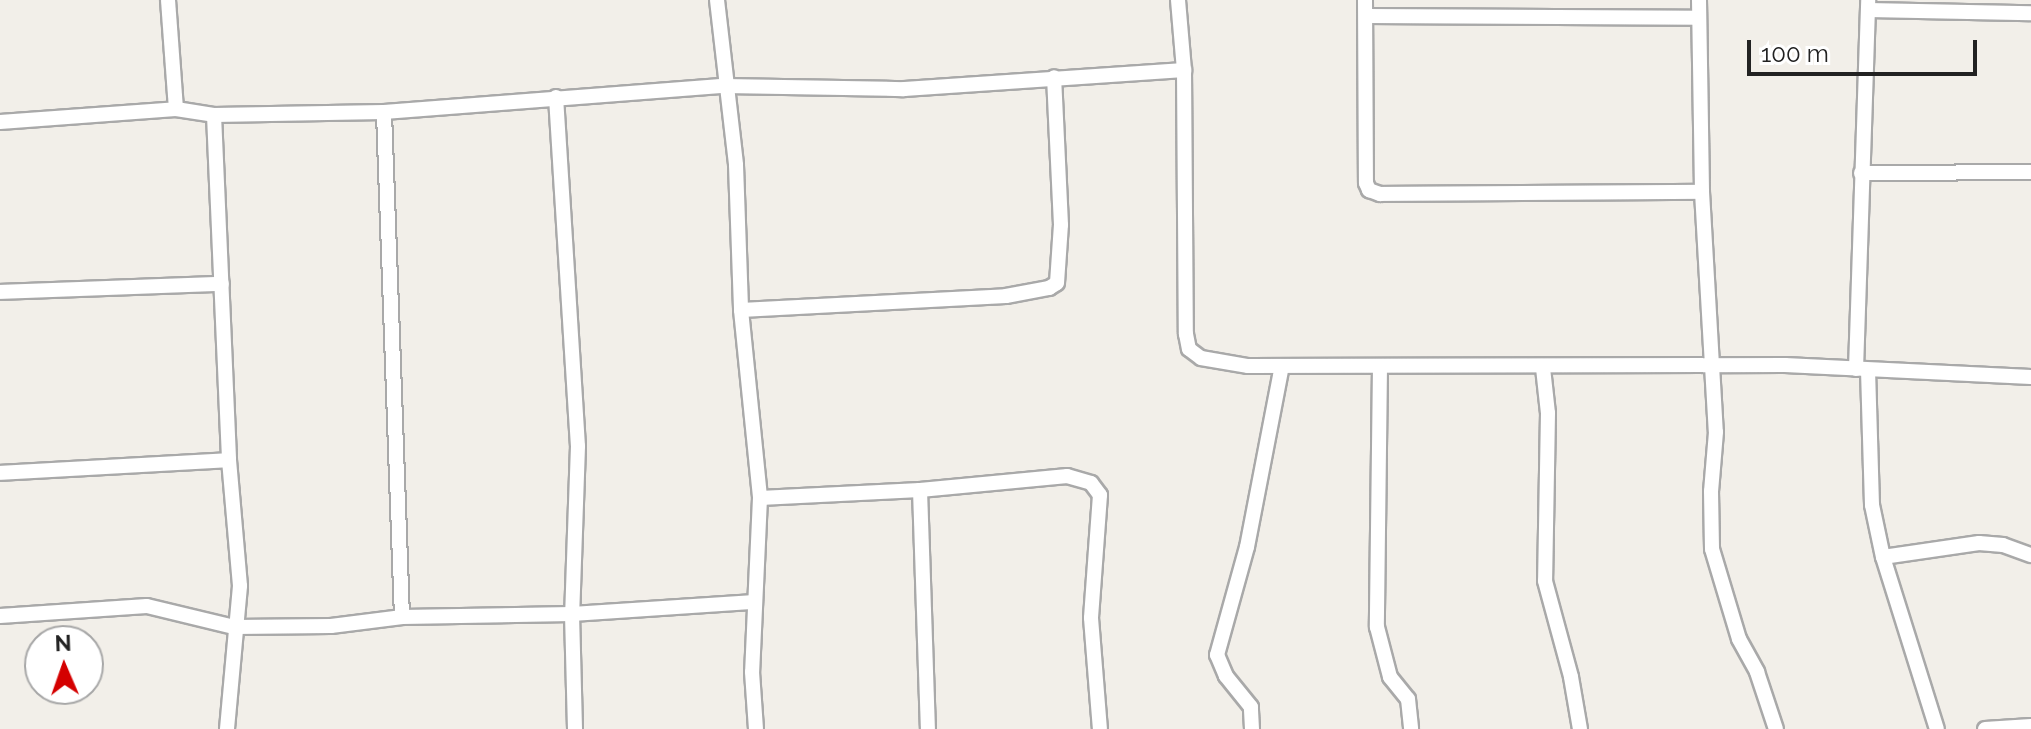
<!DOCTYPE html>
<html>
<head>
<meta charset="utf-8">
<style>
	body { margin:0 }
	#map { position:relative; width:2031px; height:729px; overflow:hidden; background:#f2efe9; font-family:Raleway,sans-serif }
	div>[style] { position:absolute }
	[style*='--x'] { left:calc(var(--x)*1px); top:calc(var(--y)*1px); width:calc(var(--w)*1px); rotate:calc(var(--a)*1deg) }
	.roads { filter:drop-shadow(2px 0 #a9a9a9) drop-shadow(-2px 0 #a9a9a9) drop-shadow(0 2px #a9a9a9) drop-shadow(0 -2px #a9a9a9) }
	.street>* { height:14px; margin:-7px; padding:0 7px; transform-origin:7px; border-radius:7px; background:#fff }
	span { translate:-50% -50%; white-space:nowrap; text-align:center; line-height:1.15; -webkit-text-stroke:8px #fff; paint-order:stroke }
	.north { position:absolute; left:24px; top:625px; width:80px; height:80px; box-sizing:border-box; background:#fff; border:2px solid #a7a7a7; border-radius:50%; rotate:358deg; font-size:22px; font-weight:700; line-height:32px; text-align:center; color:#222 }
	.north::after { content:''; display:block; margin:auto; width:28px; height:36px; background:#d40000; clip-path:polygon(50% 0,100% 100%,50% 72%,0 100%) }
	.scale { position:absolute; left:1747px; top:40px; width:230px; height:36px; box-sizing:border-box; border:4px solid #222; border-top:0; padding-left:10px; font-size:24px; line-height:28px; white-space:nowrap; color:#222; -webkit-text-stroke:6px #fff; paint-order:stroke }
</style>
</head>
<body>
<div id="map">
	<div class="roads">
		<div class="street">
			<div style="--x:168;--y:0;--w:109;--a:85.8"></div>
			<div style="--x:717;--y:0;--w:166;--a:83.4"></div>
			<div style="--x:736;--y:165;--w:145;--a:88"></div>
			<div style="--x:741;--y:310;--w:189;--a:84.2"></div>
			<div style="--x:760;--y:498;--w:174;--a:92.6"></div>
			<div style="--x:752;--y:672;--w:57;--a:86"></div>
			<div style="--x:1178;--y:0;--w:70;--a:85.1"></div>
			<div style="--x:1184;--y:70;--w:264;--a:89.6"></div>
			<div style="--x:1186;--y:334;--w:15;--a:79"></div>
			<div style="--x:1189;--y:349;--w:15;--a:37"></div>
			<div style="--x:1201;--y:358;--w:48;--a:9.7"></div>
			<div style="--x:1248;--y:366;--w:537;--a:-0.11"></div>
			<div style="--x:1785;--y:365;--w:246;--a:2.8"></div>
			<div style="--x:1365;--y:0;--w:183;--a:89.7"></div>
			<div style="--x:1366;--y:183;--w:8;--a:67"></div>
			<div style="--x:1369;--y:190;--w:12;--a:20"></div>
			<div style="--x:1380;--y:194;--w:322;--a:-0.4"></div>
			<div style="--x:1699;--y:0;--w:192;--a:89.1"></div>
			<div style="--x:1702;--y:192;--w:240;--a:86.7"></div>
			<div style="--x:1716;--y:432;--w:59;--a:94.8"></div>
			<div style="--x:1711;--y:491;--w:58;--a:89"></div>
			<div style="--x:1712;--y:549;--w:94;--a:73.3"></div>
			<div style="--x:1739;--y:639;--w:38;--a:61"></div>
			<div style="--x:1757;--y:672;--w:60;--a:71.6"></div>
			<div style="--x:1868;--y:10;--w:163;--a:1.1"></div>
			<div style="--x:1366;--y:16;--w:333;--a:0.3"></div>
			<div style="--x:556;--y:97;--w:350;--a:86.4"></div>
			<div style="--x:578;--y:446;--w:168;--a:92"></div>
			<div style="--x:572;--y:614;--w:115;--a:88.5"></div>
			<div style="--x:384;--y:112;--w:505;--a:87.96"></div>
			<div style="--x:214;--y:115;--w:345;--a:87.5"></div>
			<div style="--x:229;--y:460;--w:126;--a:85"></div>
			<div style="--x:240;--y:586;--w:144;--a:95.2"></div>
			<div style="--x:0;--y:122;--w:176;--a:-4.2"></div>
			<div style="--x:176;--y:109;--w:38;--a:9"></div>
			<div style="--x:214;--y:115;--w:170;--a:-1"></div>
			<div style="--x:384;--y:112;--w:341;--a:-4.4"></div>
			<div style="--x:724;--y:86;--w:180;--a:1"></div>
			<div style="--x:904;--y:89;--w:281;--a:-3.9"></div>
			<div style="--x:1861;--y:173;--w:170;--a:-0.3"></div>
			<div style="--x:0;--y:292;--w:222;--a:-2.1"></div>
			<div style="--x:741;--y:310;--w:265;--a:-3"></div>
			<div style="--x:1006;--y:296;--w:44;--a:-10.5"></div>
			<div style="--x:1049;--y:288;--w:9;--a:-32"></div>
			<div style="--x:1057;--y:283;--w:58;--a:-86.1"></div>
			<div style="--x:1061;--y:225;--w:148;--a:-92.7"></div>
			<div style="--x:1380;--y:366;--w:261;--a:90.7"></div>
			<div style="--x:1377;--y:627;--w:52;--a:75.4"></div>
			<div style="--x:1390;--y:677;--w:28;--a:51"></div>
			<div style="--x:1408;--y:699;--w:30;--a:84"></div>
			<div style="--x:1543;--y:368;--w:45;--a:83.7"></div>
			<div style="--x:1548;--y:413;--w:168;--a:91"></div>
			<div style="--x:1545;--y:581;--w:99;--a:74.8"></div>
			<div style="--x:1571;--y:677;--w:53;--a:80.2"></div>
			<div style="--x:1856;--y:369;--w:369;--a:-88.1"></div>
			<div style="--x:1868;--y:370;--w:135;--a:88.3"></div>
			<div style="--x:1872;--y:505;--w:53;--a:78.1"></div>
			<div style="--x:1883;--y:557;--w:180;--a:72.6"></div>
			<div style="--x:0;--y:473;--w:229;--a:-3.2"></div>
			<div style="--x:920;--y:490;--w:239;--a:88.1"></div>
			<div style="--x:760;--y:498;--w:160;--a:-2.9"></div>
			<div style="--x:920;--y:490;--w:148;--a:-5.4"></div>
			<div style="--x:1067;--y:476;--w:25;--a:16"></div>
			<div style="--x:1091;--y:483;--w:15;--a:53"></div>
			<div style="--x:1100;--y:495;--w:123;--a:94.2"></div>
			<div style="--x:1091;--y:618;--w:111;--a:85.4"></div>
			<div style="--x:1883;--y:557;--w:97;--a:-8.3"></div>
			<div style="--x:1979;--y:543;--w:24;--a:5"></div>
			<div style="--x:2003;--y:545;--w:30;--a:20"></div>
			<div style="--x:0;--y:616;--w:147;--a:-3.9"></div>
			<div style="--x:147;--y:606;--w:89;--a:13.6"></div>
			<div style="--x:234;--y:627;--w:97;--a:-0.6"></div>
			<div style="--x:331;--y:626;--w:72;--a:-7.2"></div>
			<div style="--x:402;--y:617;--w:170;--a:-1"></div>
			<div style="--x:572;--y:614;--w:183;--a:-3.8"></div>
			<div style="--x:1252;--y:729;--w:22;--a:-93"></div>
			<div style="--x:1251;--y:707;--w:40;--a:-129"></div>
			<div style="--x:1226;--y:676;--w:23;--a:-113"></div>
			<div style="--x:1217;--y:655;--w:112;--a:-74.5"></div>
			<div style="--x:1247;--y:547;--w:184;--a:-79.1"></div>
			<div style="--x:1985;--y:729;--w:46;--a:-3.7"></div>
		</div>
	</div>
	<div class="north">N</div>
	<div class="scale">100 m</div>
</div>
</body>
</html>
